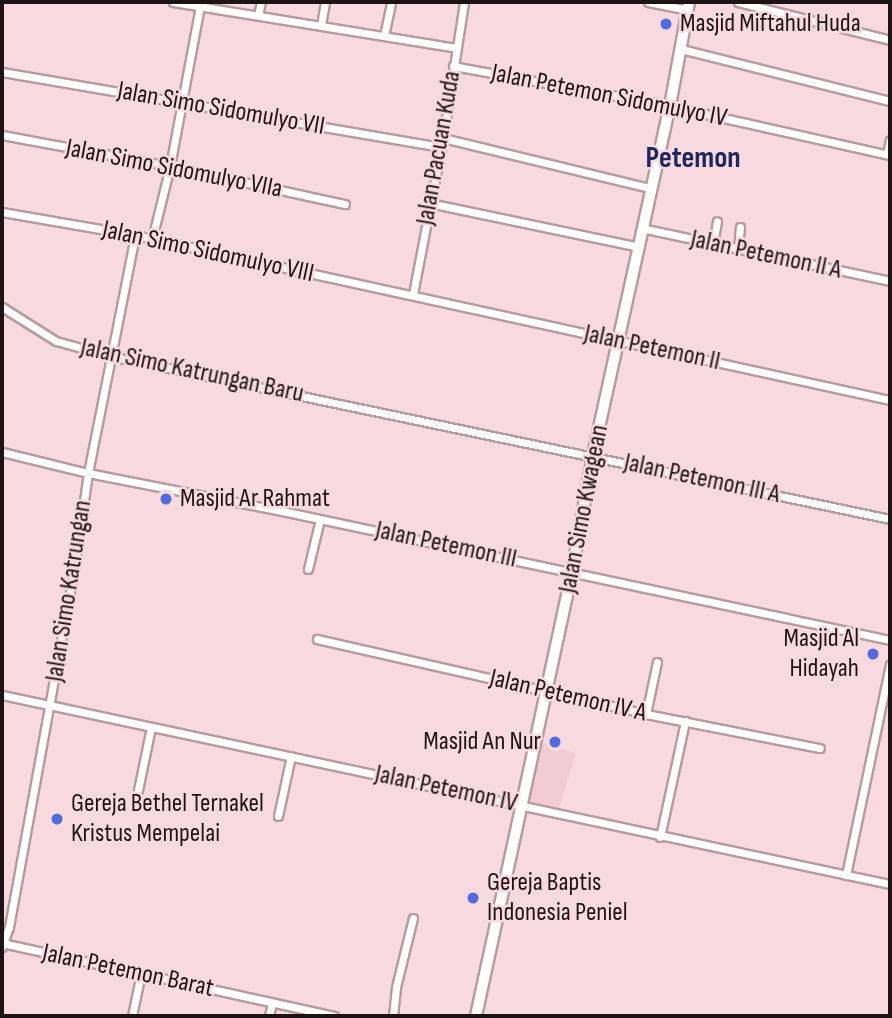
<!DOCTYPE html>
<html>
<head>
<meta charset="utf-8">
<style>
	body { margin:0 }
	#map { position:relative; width:892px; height:1018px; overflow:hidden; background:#f9dae0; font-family:"Sofia Sans Condensed",sans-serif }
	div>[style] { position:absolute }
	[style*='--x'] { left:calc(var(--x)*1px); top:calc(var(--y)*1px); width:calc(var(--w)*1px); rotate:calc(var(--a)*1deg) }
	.built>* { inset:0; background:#f2ccd3 }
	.roads { filter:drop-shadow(2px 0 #b89ba0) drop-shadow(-2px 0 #b89ba0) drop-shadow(0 2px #b89ba0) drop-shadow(0 -2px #b89ba0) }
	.street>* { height:7px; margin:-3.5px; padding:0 3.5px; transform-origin:3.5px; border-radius:3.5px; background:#fff }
	.secondary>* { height:10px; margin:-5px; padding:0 5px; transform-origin:5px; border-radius:5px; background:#fff }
	.dots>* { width:19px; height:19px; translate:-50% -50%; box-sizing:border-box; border:4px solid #f9dae0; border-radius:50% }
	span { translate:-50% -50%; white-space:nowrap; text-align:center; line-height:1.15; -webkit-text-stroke:5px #f9dae0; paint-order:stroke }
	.poi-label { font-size:26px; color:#1e1416 }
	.left { translate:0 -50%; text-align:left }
	.right { translate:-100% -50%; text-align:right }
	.street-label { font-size:26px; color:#1e1416 }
	.quarter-label { font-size:30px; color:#1d2860; font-weight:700 }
	.frame { position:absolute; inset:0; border:4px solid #1e1416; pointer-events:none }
</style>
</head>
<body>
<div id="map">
	<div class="built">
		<div style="clip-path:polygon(542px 743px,576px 753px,559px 808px,529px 803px)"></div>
	</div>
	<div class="roads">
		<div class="street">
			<div style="--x:173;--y:2;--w:287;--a:9.2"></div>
			<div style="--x:648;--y:2;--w:41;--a:11.3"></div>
			<div style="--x:738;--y:2;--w:157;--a:14"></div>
			<div style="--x:258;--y:15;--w:13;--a:-77"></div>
			<div style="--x:321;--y:25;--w:23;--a:-80"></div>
			<div style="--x:384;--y:36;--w:35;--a:-78"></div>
			<div style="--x:681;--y:49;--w:215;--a:14"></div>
			<div style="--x:453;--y:66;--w:221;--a:10.4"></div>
			<div style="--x:670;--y:106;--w:225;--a:12.6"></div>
			<div style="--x:2;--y:72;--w:445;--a:9.7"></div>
			<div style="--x:2;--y:135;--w:171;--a:10.5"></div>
			<div style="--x:170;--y:166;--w:179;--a:12.3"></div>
			<div style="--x:443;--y:138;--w:213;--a:13.6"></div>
			<div style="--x:887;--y:154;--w:14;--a:-78"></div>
			<div style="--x:429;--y:203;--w:215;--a:11.8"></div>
			<div style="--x:2;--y:212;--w:135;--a:9.8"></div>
			<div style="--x:135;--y:235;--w:773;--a:12.33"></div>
			<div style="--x:641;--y:228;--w:255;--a:12"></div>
			<div style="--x:152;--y:239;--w:75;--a:-76.1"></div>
			<div style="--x:170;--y:166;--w:163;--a:-79.4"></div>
			<div style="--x:713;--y:244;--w:23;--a:-80"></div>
			<div style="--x:738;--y:249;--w:22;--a:-85"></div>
			<div style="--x:413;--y:294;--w:159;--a:-79.1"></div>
			<div style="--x:443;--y:138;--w:138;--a:-81.2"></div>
			<div style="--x:2;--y:307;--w:64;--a:32.2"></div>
			<div style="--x:56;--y:341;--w:56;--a:15.5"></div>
			<div style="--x:110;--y:356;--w:797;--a:11.8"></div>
			<div style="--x:2;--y:452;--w:89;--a:13.7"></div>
			<div style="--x:88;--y:473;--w:198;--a:11.1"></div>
			<div style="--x:282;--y:511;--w:622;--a:11.98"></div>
			<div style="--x:308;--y:569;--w:51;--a:-76.5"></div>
			<div style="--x:317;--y:639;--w:337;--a:12.8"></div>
			<div style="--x:646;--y:714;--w:177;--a:11.1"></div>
			<div style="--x:2;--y:695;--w:908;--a:12.02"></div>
			<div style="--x:646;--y:714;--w:53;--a:-78.1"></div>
			<div style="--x:138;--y:790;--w:64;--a:-78.3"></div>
			<div style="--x:278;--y:816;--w:61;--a:-77.8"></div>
			<div style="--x:660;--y:837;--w:119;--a:-77.8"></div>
			<div style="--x:846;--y:875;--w:215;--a:-78.2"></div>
			<div style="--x:2;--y:943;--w:340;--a:12.4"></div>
			<div style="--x:2;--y:947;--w:21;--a:-71"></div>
			<div style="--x:9;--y:927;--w:357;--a:-79.7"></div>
			<div style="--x:73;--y:576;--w:104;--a:-81.7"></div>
			<div style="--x:88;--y:473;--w:243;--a:-78.8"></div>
			<div style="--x:132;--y:1016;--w:44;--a:-78.2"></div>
			<div style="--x:269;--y:1016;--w:13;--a:-77"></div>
			<div style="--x:393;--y:1016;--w:29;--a:-84"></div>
			<div style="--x:396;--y:987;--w:71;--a:-76.2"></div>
		</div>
		<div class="secondary">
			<div style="--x:476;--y:1016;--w:454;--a:-77.8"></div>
			<div style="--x:572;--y:572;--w:119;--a:-79.8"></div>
			<div style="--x:593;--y:455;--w:357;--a:-77.6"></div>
			<div style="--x:670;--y:106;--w:106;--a:-79.6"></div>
		</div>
	</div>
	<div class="dots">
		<div style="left:666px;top:24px;background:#536be0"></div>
		<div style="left:166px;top:499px;background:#536be0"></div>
		<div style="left:873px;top:654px;background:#536be0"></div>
		<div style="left:555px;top:742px;background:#536be0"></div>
		<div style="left:57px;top:819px;background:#536be0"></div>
		<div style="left:473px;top:898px;background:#536be0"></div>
	</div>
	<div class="poi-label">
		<span class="left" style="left:680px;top:24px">Masjid Miftahul Huda</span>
		<span class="left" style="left:180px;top:499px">Masjid Ar Rahmat</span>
		<span class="right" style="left:859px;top:654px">Masjid Al<br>Hidayah</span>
		<span class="right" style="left:541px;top:742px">Masjid An Nur</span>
		<span class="left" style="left:71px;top:819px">Gereja Bethel Ternakel<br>Kristus Mempelai</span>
		<span class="left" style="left:487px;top:898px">Gereja Baptis<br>Indonesia Peniel</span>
	</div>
	<div class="street-label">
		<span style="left:609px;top:96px;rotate:11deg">Jalan Petemon Sidomulyo IV</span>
		<span style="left:221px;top:109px;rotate:10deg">Jalan Simo Sidomulyo VII</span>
		<span style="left:439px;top:148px;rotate:-80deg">Jalan Pacuan Kuda</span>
		<span style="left:174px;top:169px;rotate:11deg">Jalan Simo Sidomulyo VIIa</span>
		<span style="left:208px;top:252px;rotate:12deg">Jalan Simo Sidomulyo VIII</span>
		<span style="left:766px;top:255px;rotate:12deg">Jalan Petemon II A</span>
		<span style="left:652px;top:348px;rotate:12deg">Jalan Petemon II</span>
		<span style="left:192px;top:371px;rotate:12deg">Jalan Simo Katrungan Baru</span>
		<span style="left:702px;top:479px;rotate:12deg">Jalan Petemon III A</span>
		<span style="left:584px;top:509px;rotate:-79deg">Jalan Simo Kwagean</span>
		<span style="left:446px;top:545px;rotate:12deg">Jalan Petemon III</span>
		<span style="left:69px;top:591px;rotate:-81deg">Jalan Simo Katrungan</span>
		<span style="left:568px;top:696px;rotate:13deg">Jalan Petemon IV A</span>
		<span style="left:446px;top:789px;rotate:12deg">Jalan Petemon IV</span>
		<span style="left:128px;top:971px;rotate:12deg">Jalan Petemon Barat</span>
	</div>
	<div class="quarter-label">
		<span style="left:693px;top:158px">Petemon</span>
	</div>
	<div class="frame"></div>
</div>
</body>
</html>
